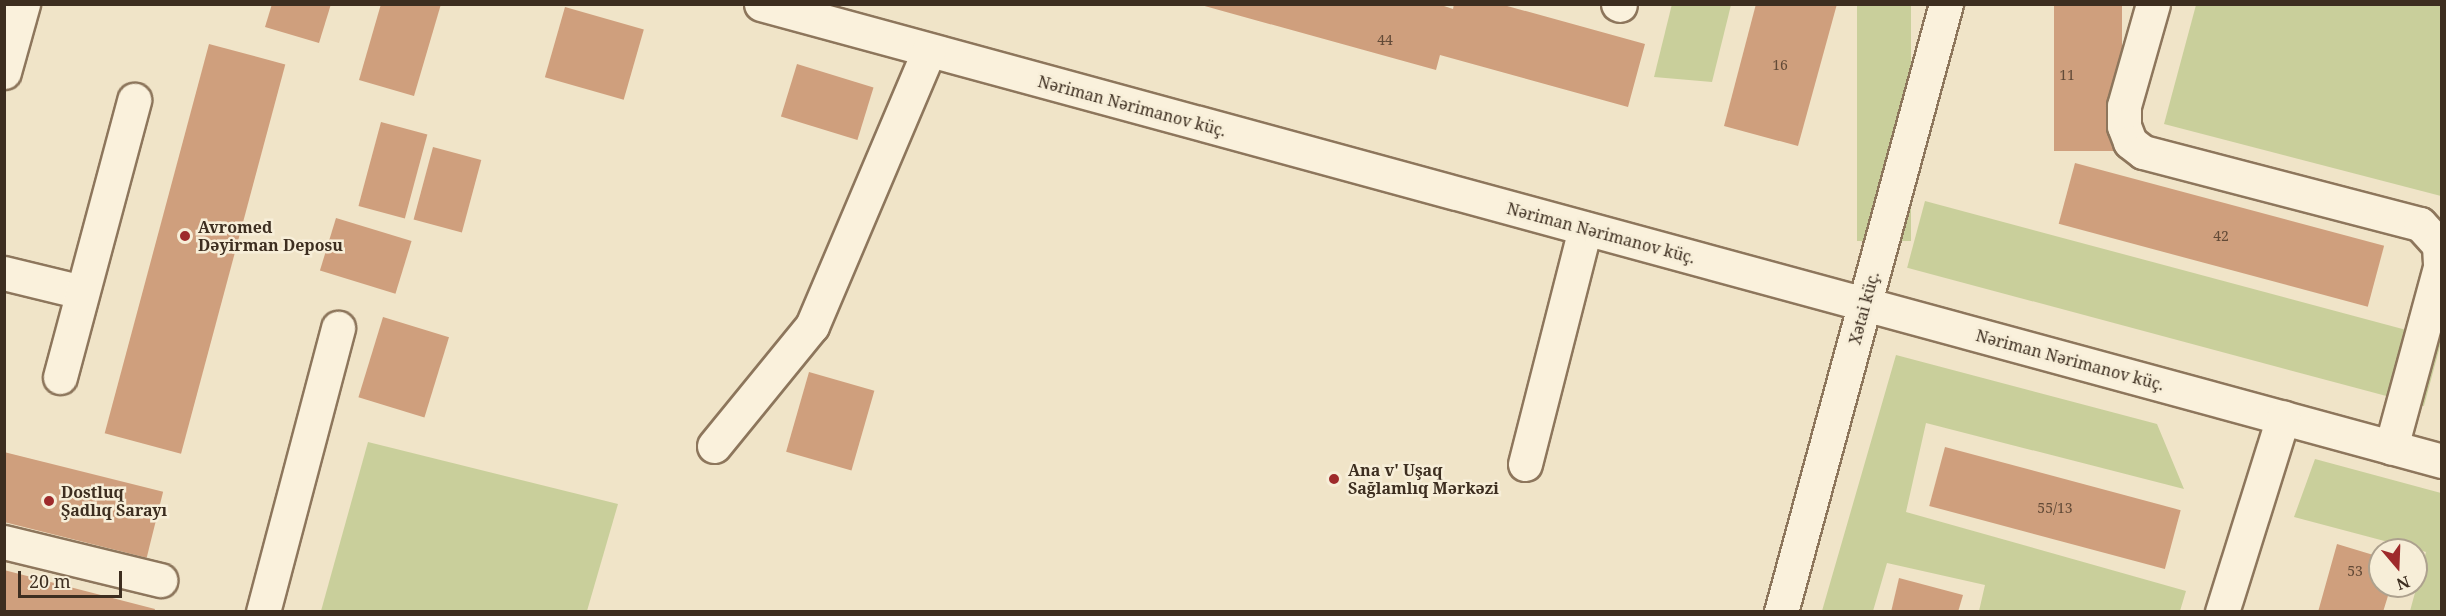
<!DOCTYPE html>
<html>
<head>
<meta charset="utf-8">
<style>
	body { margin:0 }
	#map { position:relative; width:2446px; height:616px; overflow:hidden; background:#f0e4c8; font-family:"Noto Serif",serif }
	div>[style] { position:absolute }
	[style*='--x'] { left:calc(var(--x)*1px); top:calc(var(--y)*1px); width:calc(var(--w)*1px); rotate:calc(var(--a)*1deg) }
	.green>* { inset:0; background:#c9cf9b; transform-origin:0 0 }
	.building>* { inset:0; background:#cf9f7d; transform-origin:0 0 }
	.roads { filter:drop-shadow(2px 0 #8d765c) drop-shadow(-2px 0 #8d765c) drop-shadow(0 2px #8d765c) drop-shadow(0 -2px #8d765c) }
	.minor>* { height:33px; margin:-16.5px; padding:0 16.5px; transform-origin:16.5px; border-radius:16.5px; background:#faf1dc }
	.dots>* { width:16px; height:16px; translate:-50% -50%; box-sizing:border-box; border:3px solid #f7eed8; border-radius:50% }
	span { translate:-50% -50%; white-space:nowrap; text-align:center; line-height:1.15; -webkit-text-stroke:5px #f7eed8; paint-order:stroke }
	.number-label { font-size:14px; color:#624a37 }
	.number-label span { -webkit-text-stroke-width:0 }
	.street-label { font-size:16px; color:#3d2e20 }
	.poi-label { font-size:16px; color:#3d2e20; font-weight:700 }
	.left { translate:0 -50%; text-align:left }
	.frame { position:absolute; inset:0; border:6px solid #3d2e20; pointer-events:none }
	.north { position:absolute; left:2368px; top:538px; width:60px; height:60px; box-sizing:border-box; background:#f7eed8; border:2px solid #ada18e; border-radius:50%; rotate:161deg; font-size:16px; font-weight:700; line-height:24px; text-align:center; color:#3d2e20 }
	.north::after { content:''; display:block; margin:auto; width:21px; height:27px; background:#9e2a2b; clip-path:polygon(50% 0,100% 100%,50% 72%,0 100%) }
	.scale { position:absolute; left:18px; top:571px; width:104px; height:27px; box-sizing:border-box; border:3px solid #3d2e20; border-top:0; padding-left:8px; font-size:18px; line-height:21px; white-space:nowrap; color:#3d2e20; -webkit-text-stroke:4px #f7eed8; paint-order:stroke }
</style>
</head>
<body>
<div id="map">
	<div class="green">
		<div style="clip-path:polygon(1672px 4px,1731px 5px,1712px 82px,1654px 77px)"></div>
		<div style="left:1857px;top:5px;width:54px;height:236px"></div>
		<div style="clip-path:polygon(2196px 5px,2441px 5px,2441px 196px,2164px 124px)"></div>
		<div style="left:1925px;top:201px;width:535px;height:69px;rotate:15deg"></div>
		<div style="clip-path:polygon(1896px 355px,2157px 424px,2184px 489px,1926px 423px,1906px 512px,2186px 591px,2180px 611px,1979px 611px,1985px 585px,1887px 563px,1873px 611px,1822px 611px)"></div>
		<div style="clip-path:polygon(368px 442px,618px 504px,587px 611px,321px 611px)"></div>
		<div style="clip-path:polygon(2315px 459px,2441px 493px,2441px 611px,2410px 611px,2426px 552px,2294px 517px)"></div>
	</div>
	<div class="building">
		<div style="clip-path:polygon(272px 4px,331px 4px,319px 43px,265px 27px)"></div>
		<div style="clip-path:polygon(381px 4px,441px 4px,414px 96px,359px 80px)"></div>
		<div style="clip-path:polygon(1438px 4px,1453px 9px,1454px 4px,1500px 4px,1645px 44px,1628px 107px,1440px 55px,1436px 70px,1201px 5px)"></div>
		<div style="clip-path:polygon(1756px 4px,1837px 4px,1798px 146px,1724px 126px)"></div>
		<div style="left:2054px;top:4px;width:68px;height:147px"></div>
		<div style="left:565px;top:7px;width:82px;height:73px;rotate:16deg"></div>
		<div style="left:209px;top:44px;width:79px;height:403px;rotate:15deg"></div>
		<div style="left:797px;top:64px;width:80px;height:55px;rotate:17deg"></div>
		<div style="left:381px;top:122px;width:48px;height:87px;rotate:15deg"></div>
		<div style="left:433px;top:147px;width:50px;height:75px;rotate:15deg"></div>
		<div style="left:2075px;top:163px;width:320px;height:63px;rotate:15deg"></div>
		<div style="left:336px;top:218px;width:79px;height:55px;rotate:17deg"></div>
		<div style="left:383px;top:317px;width:69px;height:84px;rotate:17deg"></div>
		<div style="left:809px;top:372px;width:68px;height:83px;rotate:16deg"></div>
		<div style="left:1945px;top:447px;width:244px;height:61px;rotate:15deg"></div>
		<div style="left:4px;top:452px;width:164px;height:68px;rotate:14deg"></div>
		<div style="clip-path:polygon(2337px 544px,2380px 557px,2380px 586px,2391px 586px,2383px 612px,2318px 612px)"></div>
		<div style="clip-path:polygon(4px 570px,155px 609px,154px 612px,4px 612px)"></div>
		<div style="clip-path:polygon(1899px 578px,1963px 595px,1958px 612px,1891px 612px)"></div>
	</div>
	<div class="roads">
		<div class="minor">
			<div style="--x:761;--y:4;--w:1742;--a:15.21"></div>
			<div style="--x:1618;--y:4;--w:2;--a:27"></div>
			<div style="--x:2153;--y:4;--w:106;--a:105.9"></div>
			<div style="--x:2124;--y:106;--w:20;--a:90"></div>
			<div style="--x:2124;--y:126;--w:17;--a:69"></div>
			<div style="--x:2130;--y:142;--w:16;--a:38"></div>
			<div style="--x:2143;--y:152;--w:286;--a:14.6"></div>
			<div style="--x:2420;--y:224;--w:28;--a:48"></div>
			<div style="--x:2439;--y:245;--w:22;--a:87"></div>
			<div style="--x:2440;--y:267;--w:187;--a:105.2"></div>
			<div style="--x:4;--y:72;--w:71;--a:-74.4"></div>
			<div style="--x:4;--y:273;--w:80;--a:13.7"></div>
			<div style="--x:60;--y:377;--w:287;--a:-75"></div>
			<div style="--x:714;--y:446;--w:155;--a:-50.8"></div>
			<div style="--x:812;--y:326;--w:299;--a:-67"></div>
			<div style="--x:1525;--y:464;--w:243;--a:-75.7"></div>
			<div style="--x:4;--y:542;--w:161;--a:13.7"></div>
			<div style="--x:263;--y:612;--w:294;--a:-75.2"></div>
			<div style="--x:1781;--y:612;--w:630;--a:-74.82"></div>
			<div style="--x:2222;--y:612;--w:204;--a:-72.6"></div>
		</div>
	</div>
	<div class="dots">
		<div style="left:185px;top:236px;background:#9e2a2b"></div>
		<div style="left:1334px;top:479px;background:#9e2a2b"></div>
		<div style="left:49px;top:501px;background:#9e2a2b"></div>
	</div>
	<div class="number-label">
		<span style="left:1385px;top:40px">44</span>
		<span style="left:1780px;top:65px">16</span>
		<span style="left:2067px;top:75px">11</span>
		<span style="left:2221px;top:236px">42</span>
		<span style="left:2055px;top:508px">55/13</span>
		<span style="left:2355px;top:571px">53</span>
	</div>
	<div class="street-label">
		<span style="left:1132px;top:106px;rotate:15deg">Nəriman Nərimanov küç.</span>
		<span style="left:1601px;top:233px;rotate:15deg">Nəriman Nərimanov küç.</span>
		<span style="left:1864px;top:308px;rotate:-75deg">Xətai küç.</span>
		<span style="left:2070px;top:360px;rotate:15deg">Nəriman Nərimanov küç.</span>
	</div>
	<div class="poi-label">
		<span class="left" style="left:198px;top:236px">Avromed<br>Dəyirman Deposu</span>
		<span class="left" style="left:1348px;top:479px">Ana v' Uşaq<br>Sağlamlıq Mərkəzi</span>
		<span class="left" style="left:61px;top:501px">Dostluq<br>Şadlıq Sarayı</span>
	</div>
	<div class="frame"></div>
	<div class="north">N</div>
	<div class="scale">20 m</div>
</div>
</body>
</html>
